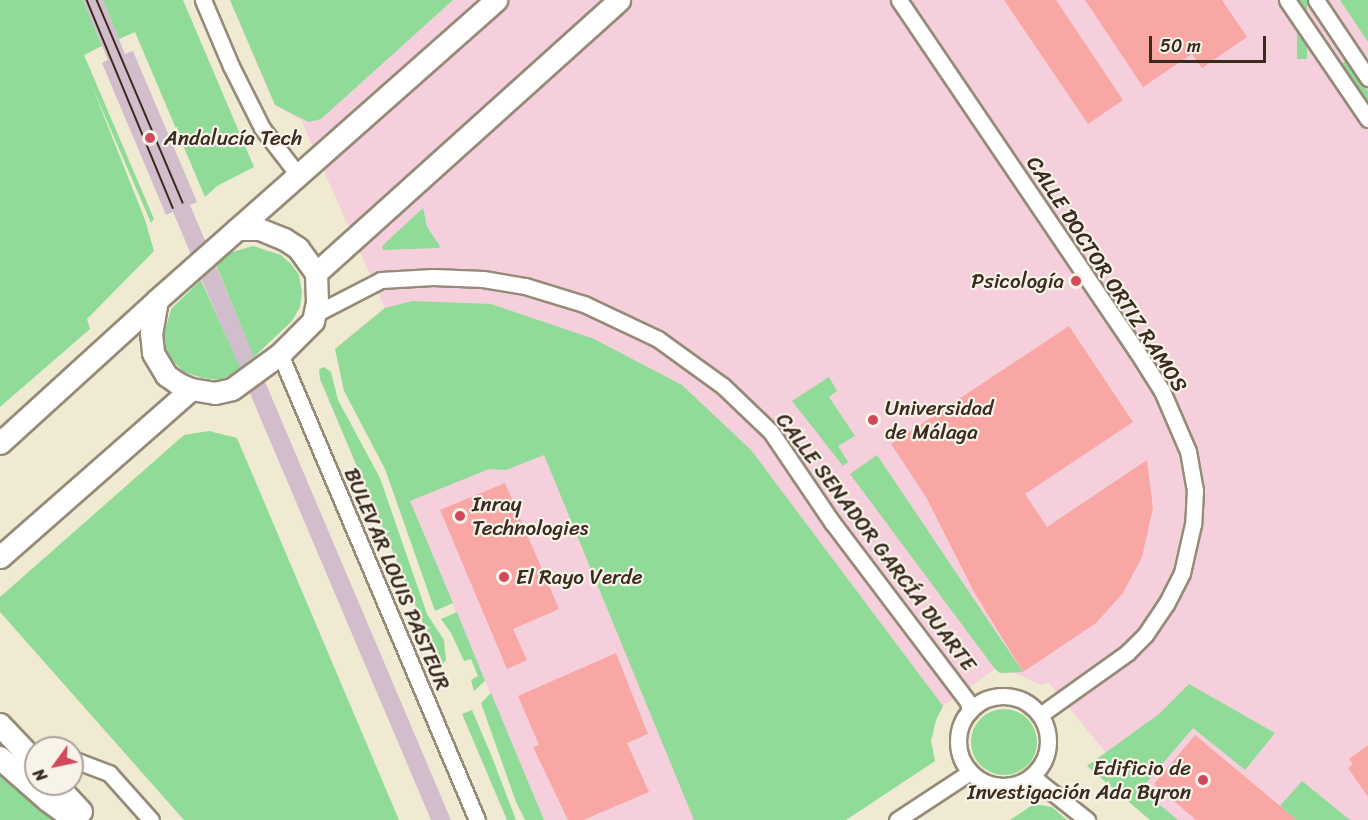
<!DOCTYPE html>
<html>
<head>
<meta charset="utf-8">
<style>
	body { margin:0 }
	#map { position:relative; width:1368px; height:820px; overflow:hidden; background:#f0ead3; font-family:Sriracha,sans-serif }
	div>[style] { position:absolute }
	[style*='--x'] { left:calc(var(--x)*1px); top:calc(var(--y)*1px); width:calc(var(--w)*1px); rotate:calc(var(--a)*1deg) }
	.built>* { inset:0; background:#f5cfdb }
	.industrial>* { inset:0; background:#d1bdcc }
	.green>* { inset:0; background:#90db98; transform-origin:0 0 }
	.round { border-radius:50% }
	.building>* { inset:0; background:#f9a7a5 }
	.roads { filter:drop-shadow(2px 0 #968a78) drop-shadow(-2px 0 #968a78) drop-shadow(0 2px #968a78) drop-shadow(0 -2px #968a78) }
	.street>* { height:15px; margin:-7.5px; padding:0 7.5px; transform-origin:7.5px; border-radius:7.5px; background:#fff }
	.street>.ring { margin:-7.5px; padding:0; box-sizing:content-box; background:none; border:15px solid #fff; border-radius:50% }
	.secondary>* { height:21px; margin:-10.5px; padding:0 10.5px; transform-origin:10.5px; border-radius:10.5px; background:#fff }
	.primary>* { height:22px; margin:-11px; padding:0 11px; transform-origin:11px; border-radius:11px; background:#fff }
	.tram>* { height:1.5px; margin:-0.75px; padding:0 0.75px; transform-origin:0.75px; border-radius:0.75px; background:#3b2a1e }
	.dots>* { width:16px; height:16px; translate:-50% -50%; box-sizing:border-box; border:3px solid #f7f3e8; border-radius:50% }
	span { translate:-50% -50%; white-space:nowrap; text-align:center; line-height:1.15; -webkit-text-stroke:4.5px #f7f3e8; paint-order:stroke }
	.poi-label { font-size:21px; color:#3b2a1e }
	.left { translate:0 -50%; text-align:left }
	.right { translate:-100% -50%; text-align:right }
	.street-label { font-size:21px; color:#3b2a1e }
	.north { position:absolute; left:24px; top:736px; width:60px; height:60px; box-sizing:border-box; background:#f7f3e8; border:2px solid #aca397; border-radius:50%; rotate:237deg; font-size:16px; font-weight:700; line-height:24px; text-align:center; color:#3b2a1e }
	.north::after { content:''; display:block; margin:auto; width:21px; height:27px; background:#d1495b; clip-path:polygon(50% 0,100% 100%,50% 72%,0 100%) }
	.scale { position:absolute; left:1149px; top:36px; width:117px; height:27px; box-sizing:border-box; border:3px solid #3b2a1e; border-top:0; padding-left:8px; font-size:18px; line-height:21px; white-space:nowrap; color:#3b2a1e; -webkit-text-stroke:4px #f7f3e8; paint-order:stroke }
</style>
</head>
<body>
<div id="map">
	<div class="built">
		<div style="clip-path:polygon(230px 0,1368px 0,1368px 820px,1150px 820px,1087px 766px,1106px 753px,1049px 683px,1040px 685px,1015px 673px,1000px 673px,995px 669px,943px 706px,936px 720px,931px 741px,935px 761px,846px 820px,544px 820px,409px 501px,346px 339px,385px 308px,301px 120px,275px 105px)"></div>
	</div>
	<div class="industrial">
		<div style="clip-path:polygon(83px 0,103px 0,125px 54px,133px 51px,197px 202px,190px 205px,451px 820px,431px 820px,173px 212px,166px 215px,102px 63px,108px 60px)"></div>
	</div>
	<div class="green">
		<div style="clip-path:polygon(0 0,83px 0,102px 46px,84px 55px,154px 219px,151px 223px,92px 86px,145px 220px,154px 251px,87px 319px,90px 329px,0 407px)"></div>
		<div style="clip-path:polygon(103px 0,183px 0,254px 167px,217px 186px,205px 197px,135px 32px,119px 39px)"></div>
		<div style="clip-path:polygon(230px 0,453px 0,321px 119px,309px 122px,275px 105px)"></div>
		<div style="left:1297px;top:0;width:10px;height:59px"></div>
		<div style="clip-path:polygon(1340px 0,1368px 0,1368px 42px)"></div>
		<div style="clip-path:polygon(1347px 60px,1368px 91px,1368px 107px,1340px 65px)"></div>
		<div style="clip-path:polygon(423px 208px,427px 227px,440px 246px,439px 248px,383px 250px,382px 246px)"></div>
		<div style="clip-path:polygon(253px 246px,281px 255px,291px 264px,299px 275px,302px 292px,300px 307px,292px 321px,254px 357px,216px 265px,229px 253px)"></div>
		<div style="clip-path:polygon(201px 280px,241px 370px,221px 380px,202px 378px,184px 372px,172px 360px,166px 348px,164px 334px,171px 309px)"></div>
		<div style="clip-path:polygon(412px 301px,491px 304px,594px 339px,682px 385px,751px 450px,943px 706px,936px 720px,931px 741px,935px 761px,846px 820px,694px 820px,544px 455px,506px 470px,489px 469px,410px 501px,453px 603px,435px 611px,385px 469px,344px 391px,335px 349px,385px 308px)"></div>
		<div style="clip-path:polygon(324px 367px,331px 372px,338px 400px,380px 478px,427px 614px,444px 640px,446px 660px,441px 666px,320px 379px,319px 369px)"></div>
		<div style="clip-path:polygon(829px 377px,837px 391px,829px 397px,855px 436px,838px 446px,848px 462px,843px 466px,792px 401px)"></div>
		<div style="clip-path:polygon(209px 431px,237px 438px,399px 820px,184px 820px,0 612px,0 597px,184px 435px)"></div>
		<div style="clip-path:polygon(877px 455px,996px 632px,1023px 672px,1000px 673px,995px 669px,850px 474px)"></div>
		<div style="clip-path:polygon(457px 612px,485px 681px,474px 691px,471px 680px,478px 676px,471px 659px,464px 661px,451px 633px,441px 619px)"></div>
		<div style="clip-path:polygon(1189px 684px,1275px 733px,1245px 770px,1193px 728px,1141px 789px,1178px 820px,1150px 820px,1087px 766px,1159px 714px)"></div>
		<div style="clip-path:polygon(491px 693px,544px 820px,525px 820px,516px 802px,481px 703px)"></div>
		<div class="round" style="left:971px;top:709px;width:66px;height:66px"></div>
		<div style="clip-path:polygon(472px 710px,492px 757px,516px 820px,507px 820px,462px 714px)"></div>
		<div style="clip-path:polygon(0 775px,14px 785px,61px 820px,0 820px)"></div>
		<div style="clip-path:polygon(1302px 781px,1350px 820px,1296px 820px,1280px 806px)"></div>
		<div style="clip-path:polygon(1034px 804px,1052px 807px,1067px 820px,1010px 820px)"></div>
	</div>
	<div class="building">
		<div style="clip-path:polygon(1004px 0,1056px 0,1123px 100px,1088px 124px)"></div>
		<div style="clip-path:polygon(1085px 0,1222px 0,1247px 37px,1202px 68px,1192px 54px,1143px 87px)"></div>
		<div style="clip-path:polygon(1069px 326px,1133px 422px,1025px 494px,1047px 527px,1147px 460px,1153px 508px,1142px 557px,1123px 593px,1096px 623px,1023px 672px,974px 592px,926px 497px,891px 444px)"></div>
		<div style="clip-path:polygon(505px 483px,559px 609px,513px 629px,527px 660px,507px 669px,440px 510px)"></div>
		<div style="clip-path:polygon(616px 653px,648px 734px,627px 743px,649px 792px,583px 820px,568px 820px,533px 747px,539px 745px,518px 696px)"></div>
		<div style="clip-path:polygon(1195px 735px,1280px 806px,1296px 820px,1196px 820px,1154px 784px)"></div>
		<div style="clip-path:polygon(1368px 745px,1368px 797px,1348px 768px,1353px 764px,1349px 759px)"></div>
	</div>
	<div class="roads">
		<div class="street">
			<div style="--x:203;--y:0;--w:72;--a:67"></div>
			<div style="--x:231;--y:66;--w:69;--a:63.4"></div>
			<div style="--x:262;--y:128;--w:59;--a:52.5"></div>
			<div style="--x:899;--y:0;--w:423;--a:55.9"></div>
			<div style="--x:1136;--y:350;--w:49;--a:57.6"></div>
			<div style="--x:1162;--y:391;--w:65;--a:66.6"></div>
			<div style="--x:1188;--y:451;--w:40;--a:80"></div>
			<div style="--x:1195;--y:490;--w:34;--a:93"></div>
			<div style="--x:1193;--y:524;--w:50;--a:102.7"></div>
			<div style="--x:1182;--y:573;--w:35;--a:117"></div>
			<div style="--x:1166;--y:604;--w:37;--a:124"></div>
			<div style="--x:1145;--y:635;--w:25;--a:135"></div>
			<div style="--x:1127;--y:653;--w:107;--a:144.5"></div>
			<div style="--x:1287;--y:0;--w:144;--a:55.8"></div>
			<div style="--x:1316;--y:0;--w:94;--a:56.3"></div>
			<div style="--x:315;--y:314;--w:74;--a:-27.3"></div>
			<div style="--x:381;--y:280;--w:52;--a:-3.3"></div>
			<div style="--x:433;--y:277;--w:50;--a:2.3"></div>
			<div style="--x:483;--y:279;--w:43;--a:9.5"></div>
			<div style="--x:525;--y:286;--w:62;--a:17"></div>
			<div style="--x:584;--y:304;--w:82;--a:25.3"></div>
			<div style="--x:658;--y:339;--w:80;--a:35.9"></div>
			<div style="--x:723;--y:386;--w:66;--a:43.8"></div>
			<div style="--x:771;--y:432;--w:109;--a:55.9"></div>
			<div style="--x:832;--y:522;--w:226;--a:52.9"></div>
			<div style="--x:968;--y:702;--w:9;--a:77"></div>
			<div style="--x:280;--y:354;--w:506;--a:67.08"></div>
			<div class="ring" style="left:958px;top:696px;width:75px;height:75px"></div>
			<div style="--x:72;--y:759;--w:40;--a:21"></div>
			<div style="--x:109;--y:773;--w:63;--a:48.2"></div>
			<div style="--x:1030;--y:778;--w:9;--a:21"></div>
			<div style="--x:1038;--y:781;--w:63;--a:38.5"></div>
			<div style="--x:897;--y:820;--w:87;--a:-33.3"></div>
		</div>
		<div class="secondary">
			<div style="--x:316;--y:273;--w:408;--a:-42"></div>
			<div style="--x:157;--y:300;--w:34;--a:100"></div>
			<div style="--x:151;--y:333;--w:20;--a:84"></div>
			<div style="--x:153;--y:353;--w:26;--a:59"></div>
			<div style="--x:166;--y:375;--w:16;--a:35"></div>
			<div style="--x:179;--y:384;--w:13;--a:23"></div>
			<div style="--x:191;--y:389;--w:24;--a:9"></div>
			<div style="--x:215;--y:393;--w:17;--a:-13"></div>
			<div style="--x:232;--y:389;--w:59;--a:-36.1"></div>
			<div style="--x:280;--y:354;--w:47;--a:-45"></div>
			<div style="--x:313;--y:321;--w:19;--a:-78"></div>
			<div style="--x:317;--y:302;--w:29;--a:-92"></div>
			<div style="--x:316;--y:273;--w:31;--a:-126"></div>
			<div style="--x:298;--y:248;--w:17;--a:-147"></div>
			<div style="--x:284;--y:239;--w:27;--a:-158"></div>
			<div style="--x:259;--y:229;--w:22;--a:180"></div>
			<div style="--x:0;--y:443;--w:212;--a:-42.3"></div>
			<div style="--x:157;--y:300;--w:453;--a:-41.5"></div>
			<div style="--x:0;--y:557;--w:254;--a:-41.3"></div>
		</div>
		<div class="primary">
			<div style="--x:0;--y:725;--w:52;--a:46.5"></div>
			<div style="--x:0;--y:758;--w:64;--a:41.2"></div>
			<div style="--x:48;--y:800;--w:34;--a:36"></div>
			<div style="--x:55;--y:784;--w:38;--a:47"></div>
		</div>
	</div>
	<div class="tram">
		<div style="--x:87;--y:0;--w:225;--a:67.5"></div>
		<div style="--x:97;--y:0;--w:220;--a:67"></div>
	</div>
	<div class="dots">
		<div style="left:150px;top:138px;background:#d1495b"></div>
		<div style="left:1076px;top:281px;background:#d1495b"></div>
		<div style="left:873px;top:420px;background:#d1495b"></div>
		<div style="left:460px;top:516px;background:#d1495b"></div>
		<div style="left:504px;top:577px;background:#d1495b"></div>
		<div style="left:1203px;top:780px;background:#d1495b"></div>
	</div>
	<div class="poi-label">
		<span class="left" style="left:164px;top:138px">Andalucía Tech</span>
		<span class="right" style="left:1064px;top:281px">Psicología</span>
		<span class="left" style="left:885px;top:420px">Universidad<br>de Málaga</span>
		<span class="left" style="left:472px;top:516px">Inray<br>Technologies</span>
		<span class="left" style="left:516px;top:577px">El Rayo Verde</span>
		<span class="right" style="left:1191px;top:780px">Edificio de<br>Investigación Ada Byron</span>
	</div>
	<div class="street-label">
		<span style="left:1107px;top:274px;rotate:57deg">CALLE DOCTOR ORTIZ RAMOS</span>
		<span style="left:876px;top:542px;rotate:53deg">CALLE SENADOR GARCÍA DUARTE</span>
		<span style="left:397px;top:579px;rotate:67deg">BULEVAR LOUIS PASTEUR</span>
	</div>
	<div class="north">N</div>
	<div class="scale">50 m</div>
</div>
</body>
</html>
